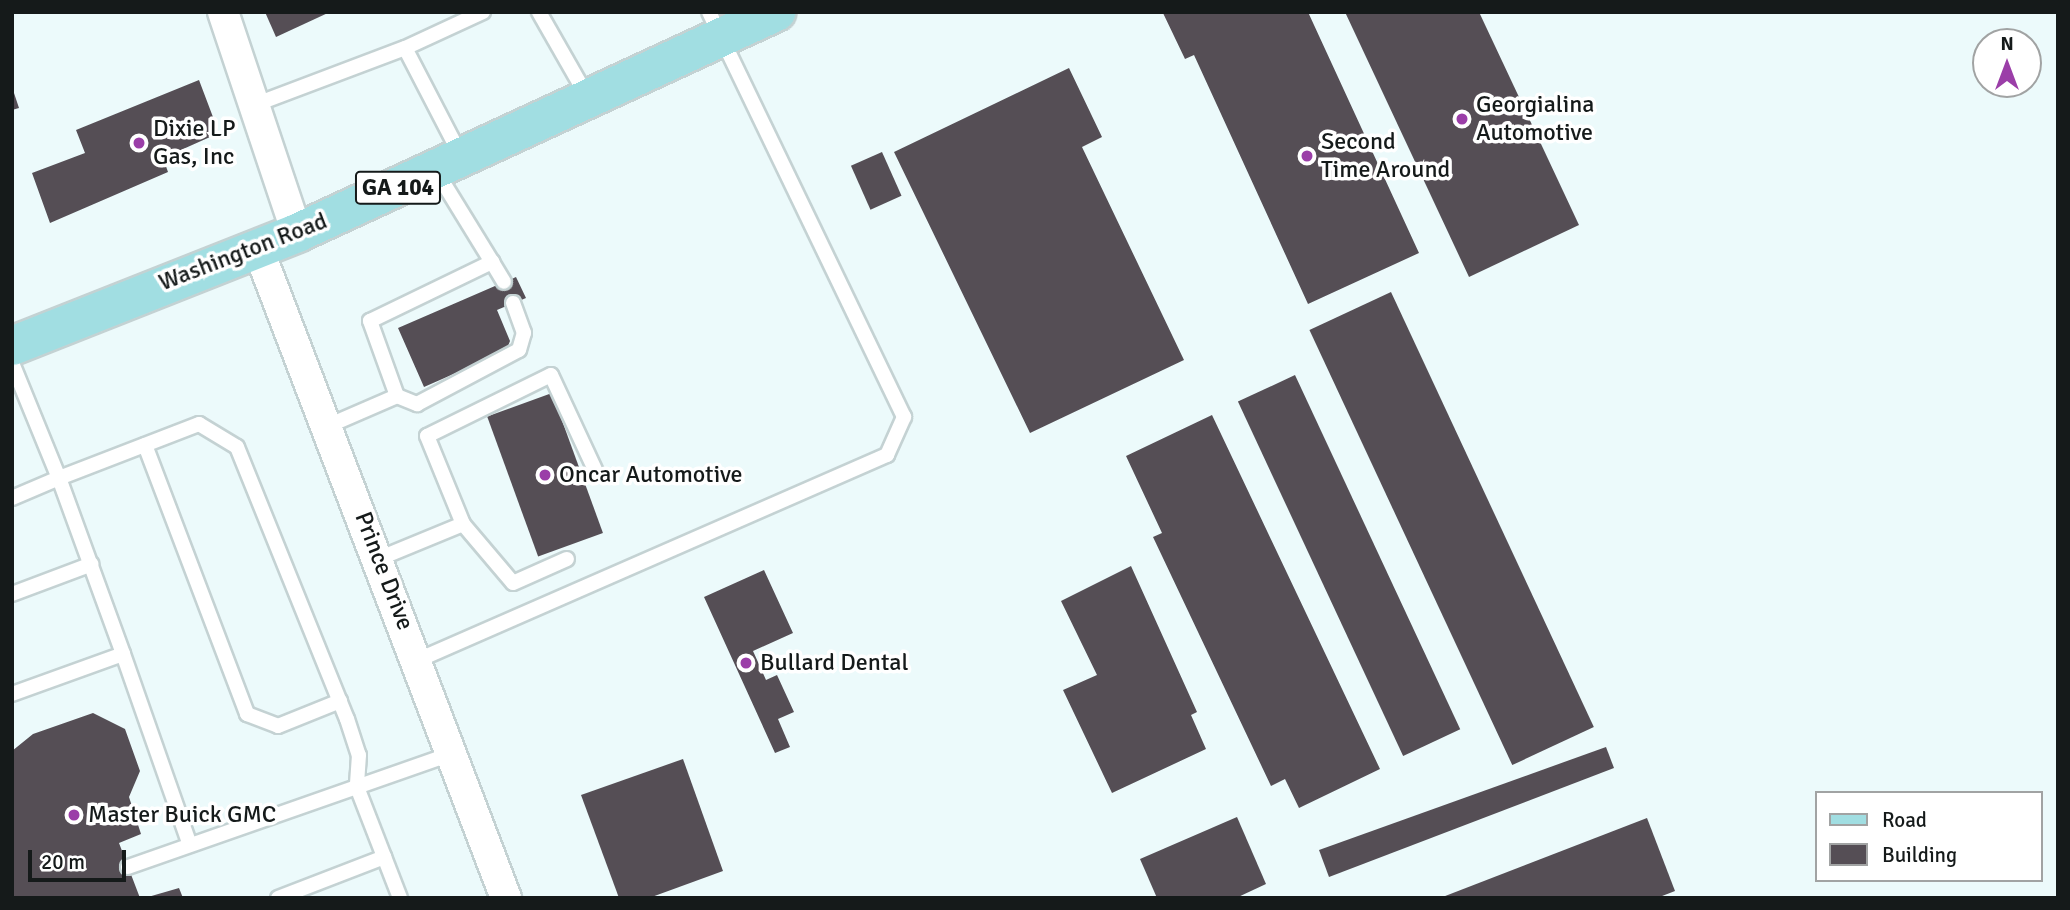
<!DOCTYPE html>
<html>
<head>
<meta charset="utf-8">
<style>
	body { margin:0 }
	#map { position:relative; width:2070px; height:910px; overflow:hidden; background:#ecfafb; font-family:Signika,sans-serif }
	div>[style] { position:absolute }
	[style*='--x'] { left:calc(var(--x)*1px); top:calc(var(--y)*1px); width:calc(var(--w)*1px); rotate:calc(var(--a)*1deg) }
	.building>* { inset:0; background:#554e55; transform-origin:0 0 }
	.roads { filter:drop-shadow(2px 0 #c4d2d3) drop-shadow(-2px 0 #c4d2d3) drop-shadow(0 2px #c4d2d3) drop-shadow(0 -2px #c4d2d3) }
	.service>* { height:14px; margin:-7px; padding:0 7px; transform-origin:7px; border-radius:7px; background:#fff }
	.minor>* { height:30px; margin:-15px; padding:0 15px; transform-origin:15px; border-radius:15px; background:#fff }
	.primary>* { height:38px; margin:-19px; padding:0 19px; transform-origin:19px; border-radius:19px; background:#a1dee2 }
	.dots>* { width:19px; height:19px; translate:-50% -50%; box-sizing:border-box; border:4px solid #fff; border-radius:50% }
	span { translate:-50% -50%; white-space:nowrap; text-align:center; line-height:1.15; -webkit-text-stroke:7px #fff; paint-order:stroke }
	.shield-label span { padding:2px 5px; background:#fff; border:2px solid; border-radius:5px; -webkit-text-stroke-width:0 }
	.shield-label { font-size:23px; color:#151a1a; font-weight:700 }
	.poi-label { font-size:24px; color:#151a1a }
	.left { translate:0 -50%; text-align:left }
	.street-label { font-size:24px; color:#151a1a }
	.frame { position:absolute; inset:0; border:14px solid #151a1a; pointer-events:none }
	.legend { position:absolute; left:1815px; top:791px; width:228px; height:91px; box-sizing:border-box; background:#fff; border:2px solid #a1a3a3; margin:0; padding:9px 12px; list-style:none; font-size:21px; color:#151a1a }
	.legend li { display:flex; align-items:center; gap:14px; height:35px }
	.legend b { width:35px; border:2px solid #a1a3a3 }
	.north { position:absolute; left:1972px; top:28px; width:70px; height:70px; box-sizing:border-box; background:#fff; border:2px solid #a1a3a3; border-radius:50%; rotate:0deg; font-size:19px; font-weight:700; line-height:28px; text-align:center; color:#151a1a }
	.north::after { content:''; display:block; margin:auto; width:24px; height:32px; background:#9b3ea8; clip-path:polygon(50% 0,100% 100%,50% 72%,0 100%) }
	.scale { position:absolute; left:28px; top:850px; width:98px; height:32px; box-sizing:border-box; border:4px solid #151a1a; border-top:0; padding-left:9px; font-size:21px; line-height:24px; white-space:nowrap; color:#151a1a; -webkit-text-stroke:5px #fff; paint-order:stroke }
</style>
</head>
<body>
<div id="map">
	<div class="building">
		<div style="clip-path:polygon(265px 12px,330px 12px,276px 37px)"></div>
		<div style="clip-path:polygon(1308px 12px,1419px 253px,1308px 304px,1194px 55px,1185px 59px,1163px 13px)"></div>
		<div style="clip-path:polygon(1345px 12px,1479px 12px,1579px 225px,1469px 277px)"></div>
		<div style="clip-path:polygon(1069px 68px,1102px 137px,1082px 147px,1184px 360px,1030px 433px,894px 152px)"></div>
		<div style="clip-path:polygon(199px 80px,219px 133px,163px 158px,168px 172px,50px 223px,32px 173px,85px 153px,76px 130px)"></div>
		<div style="clip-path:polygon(12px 87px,19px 108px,12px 110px)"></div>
		<div style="left:882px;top:152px;width:48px;height:34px;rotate:66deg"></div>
		<div style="clip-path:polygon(516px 277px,526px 298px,497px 310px,510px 341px,506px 351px,424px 387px,398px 328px)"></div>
		<div style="left:1391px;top:292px;width:480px;height:90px;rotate:65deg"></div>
		<div style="left:1295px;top:375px;width:391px;height:63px;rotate:65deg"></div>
		<div style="left:552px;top:393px;width:149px;height:69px;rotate:70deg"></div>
		<div style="clip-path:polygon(1212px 415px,1380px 769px,1299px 808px,1285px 779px,1271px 786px,1153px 537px,1162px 533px,1126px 456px)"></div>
		<div style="clip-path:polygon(1131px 566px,1197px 712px,1191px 715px,1206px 749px,1112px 793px,1063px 690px,1097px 675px,1061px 601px)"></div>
		<div style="clip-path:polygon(764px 570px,793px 633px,753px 651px,766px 680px,777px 675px,794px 712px,778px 719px,790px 747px,775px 753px,704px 597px)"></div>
		<div style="clip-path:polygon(93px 713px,125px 729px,140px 771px,129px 797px,141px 834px,119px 843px,140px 898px,12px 898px,12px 751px,33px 734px)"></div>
		<div style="clip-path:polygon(1606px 747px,1614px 768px,1329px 877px,1319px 850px)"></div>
		<div style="clip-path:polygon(683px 759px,723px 871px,649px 898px,619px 898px,581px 795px)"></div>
		<div style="clip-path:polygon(1237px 817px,1266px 884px,1236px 898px,1157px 898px,1140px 859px)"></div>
		<div style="clip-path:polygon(1647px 818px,1675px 891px,1657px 898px,1440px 898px)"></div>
		<div style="clip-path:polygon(179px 888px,183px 898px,148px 898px,148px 897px)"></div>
	</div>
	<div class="roads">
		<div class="service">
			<div style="--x:539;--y:12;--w:99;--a:60.3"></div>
			<div style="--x:254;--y:105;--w:161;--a:-20.7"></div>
			<div style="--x:460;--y:154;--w:119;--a:-117.4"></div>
			<div style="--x:405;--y:48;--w:86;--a:-24.8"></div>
			<div style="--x:492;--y:262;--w:23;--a:59"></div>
			<div style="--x:12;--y:363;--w:124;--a:67.8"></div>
			<div style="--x:59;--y:478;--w:150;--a:-21.1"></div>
			<div style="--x:199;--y:424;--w:44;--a:31.2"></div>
			<div style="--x:237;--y:447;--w:293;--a:68"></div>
			<div style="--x:347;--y:719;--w:38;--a:72"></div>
			<div style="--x:359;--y:755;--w:32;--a:94"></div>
			<div style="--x:357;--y:787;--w:119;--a:68.8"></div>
			<div style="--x:397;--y:396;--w:22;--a:22"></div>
			<div style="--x:417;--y:404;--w:115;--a:-27.9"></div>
			<div style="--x:519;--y:350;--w:18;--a:-74"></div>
			<div style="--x:524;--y:333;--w:32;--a:-110"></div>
			<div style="--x:330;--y:425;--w:73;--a:-23.4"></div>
			<div style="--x:397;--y:396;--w:80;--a:-109.8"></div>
			<div style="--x:370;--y:321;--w:136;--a:-25.8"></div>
			<div style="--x:492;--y:262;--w:107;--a:-121.6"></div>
			<div style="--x:145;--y:445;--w:288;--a:69.2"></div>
			<div style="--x:247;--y:714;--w:33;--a:21"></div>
			<div style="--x:278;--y:726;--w:67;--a:-22"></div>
			<div style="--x:12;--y:498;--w:51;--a:-23.1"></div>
			<div style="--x:59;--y:478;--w:187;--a:70"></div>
			<div style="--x:123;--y:654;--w:118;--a:160.2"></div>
			<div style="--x:463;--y:524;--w:77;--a:49.7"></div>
			<div style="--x:513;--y:583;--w:59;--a:-24"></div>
			<div style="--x:378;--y:559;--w:92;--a:-22.4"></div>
			<div style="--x:463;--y:524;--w:95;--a:-112.2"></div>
			<div style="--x:427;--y:436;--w:138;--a:-26.2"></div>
			<div style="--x:551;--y:375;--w:107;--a:65.1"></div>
			<div style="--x:12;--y:594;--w:85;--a:-20.6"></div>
			<div style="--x:123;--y:654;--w:199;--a:70.7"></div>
			<div style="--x:418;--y:660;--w:512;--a:-23.61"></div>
			<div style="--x:887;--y:455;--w:42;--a:-65.9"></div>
			<div style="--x:904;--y:417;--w:449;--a:-115.7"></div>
			<div style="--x:128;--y:867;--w:344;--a:-19.3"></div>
			<div style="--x:278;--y:898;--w:114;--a:-21.1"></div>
		</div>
		<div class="minor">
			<div style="--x:223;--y:12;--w:233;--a:71.5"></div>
			<div style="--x:257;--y:246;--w:698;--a:69.1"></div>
		</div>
		<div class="primary">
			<div style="--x:12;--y:346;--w:307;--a:-21.6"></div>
			<div style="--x:297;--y:233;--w:528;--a:-24.77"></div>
		</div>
	</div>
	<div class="dots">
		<div style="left:1462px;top:119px;background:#9b3ea8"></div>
		<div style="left:139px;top:143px;background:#9b3ea8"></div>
		<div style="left:1307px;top:156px;background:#9b3ea8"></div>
		<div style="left:545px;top:475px;background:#9b3ea8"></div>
		<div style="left:746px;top:663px;background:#9b3ea8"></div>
		<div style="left:74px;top:815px;background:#9b3ea8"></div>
	</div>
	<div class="shield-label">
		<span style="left:398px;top:188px">GA 104</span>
	</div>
	<div class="poi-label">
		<span class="left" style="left:1476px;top:119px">Georgialina<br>Automotive</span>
		<span class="left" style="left:153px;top:143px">Dixie LP<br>Gas, Inc</span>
		<span class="left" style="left:1321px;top:156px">Second<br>Time Around</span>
		<span class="left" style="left:559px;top:475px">Oncar Automotive</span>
		<span class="left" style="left:760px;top:663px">Bullard Dental</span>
		<span class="left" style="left:88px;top:815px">Master Buick GMC</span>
	</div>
	<div class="street-label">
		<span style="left:243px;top:252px;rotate:-21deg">Washington Road</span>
		<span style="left:384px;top:571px;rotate:69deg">Prince Drive</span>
	</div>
	<div class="frame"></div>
	<ul class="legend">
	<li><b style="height:9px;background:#a1dee2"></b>Road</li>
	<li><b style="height:19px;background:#554e55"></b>Building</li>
	</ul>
	<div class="north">N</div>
	<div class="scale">20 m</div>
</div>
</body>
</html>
